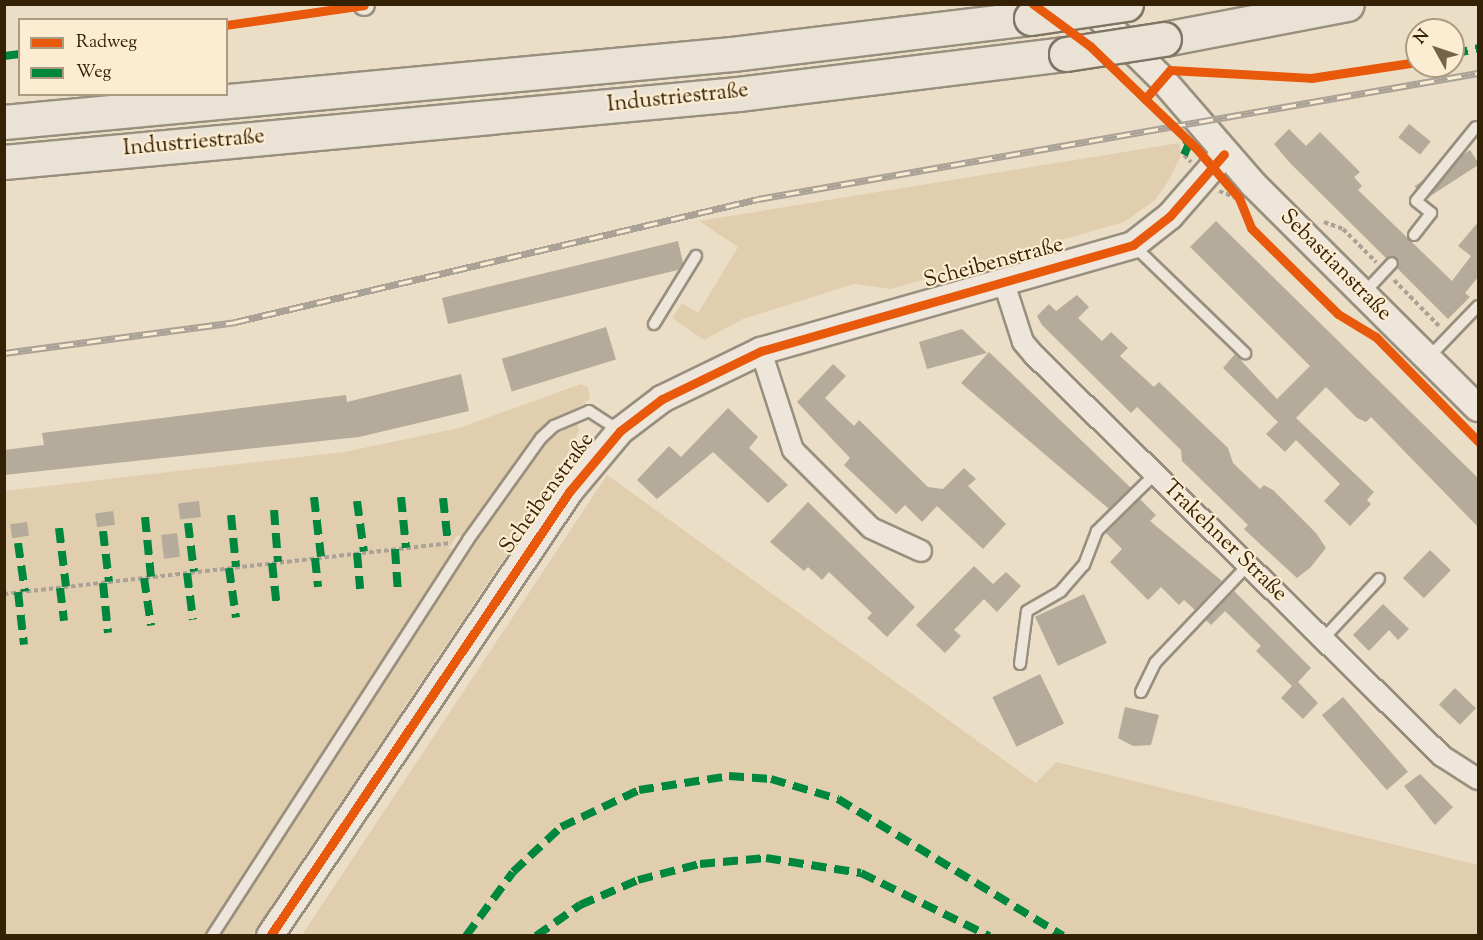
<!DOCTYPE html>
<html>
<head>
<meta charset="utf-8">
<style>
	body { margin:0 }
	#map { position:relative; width:1483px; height:940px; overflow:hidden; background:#ebdec7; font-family:"Sorts Mill Goudy",serif }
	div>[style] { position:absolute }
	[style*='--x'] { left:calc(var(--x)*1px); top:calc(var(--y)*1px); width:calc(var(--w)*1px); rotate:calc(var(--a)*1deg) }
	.green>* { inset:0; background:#e1ceae }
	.building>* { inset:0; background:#b5ab9a; transform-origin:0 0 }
	.path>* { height:4px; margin-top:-2px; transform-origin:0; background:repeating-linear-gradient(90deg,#aaa297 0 4.5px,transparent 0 7.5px) }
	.roads { filter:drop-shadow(2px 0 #988f7e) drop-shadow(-2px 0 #988f7e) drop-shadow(0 2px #988f7e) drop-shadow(0 -2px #988f7e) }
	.service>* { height:10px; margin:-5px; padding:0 5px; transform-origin:5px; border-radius:5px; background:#eee6db }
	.minor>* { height:20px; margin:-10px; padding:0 10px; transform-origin:10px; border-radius:10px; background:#eee6db }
	.tertiary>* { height:26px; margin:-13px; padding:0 13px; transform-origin:13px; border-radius:13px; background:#eee6db }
	.trunk>* { height:33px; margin:-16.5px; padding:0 16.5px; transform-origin:16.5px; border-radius:16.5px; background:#eae2d5 }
	.rail>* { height:7px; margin-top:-3.5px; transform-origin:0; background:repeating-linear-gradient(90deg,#fcecd1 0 14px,#aaa297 0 28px); box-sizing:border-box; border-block:2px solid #aaa297 }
	.bridges { filter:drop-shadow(2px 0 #7f7565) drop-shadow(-2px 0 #7f7565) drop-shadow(0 2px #7f7565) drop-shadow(0 -2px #7f7565) }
	.trunk-bridge>* { height:33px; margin:-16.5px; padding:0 16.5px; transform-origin:16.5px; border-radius:16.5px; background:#eae2d5 }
	.quiet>* { height:8px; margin-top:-4px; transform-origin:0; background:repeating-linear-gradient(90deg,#00873e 0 15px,transparent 0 23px) }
	.cycleway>* { height:9px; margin:-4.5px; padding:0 4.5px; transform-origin:4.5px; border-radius:4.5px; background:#e8590c }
	span { translate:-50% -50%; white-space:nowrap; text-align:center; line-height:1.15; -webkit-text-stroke:4.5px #fcecd1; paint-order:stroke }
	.street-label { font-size:22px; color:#352106 }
	.frame { position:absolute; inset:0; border:6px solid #352106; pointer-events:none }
	.legend { position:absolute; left:18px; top:18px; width:210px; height:78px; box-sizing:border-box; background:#fcecd1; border:2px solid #ac9b80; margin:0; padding:8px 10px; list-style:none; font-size:18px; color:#352106 }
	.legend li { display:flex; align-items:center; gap:12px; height:30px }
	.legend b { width:30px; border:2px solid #ac9b80 }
	.north { position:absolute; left:1405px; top:18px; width:60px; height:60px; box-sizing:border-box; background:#fcecd1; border:2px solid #ac9b80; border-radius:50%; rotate:310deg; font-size:16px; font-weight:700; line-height:24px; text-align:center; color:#352106 }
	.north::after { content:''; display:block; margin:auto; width:21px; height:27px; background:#75634a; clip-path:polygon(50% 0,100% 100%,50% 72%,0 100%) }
</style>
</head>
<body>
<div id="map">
	<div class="green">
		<div style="clip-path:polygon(1179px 143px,1181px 156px,1167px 183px,1155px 200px,1124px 222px,891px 289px,854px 284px,743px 319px,704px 340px,672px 318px,682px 303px,698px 313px,738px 247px,699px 221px)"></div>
		<div style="clip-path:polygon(581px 384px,588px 387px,590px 399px,533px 438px,468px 535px,457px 536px,448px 549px,459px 548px,415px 618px,204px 935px,5px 935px,4px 491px,344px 452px,459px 428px)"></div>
		<div style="clip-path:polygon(577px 421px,579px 431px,547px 494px,252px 935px,215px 936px,540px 446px)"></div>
		<div style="clip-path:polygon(607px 475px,1036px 783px,1056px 762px,1478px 865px,1478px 935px,302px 935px)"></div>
	</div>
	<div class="building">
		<div style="left:1409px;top:124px;width:28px;height:17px;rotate:39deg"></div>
		<div style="clip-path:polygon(1289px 129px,1306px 146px,1320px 132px,1360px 172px,1354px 177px,1362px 186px,1358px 190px,1452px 281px,1471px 256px,1458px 246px,1479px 221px,1479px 276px,1465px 293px,1470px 297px,1448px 319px,1397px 268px,1397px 258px,1386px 258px,1290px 163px,1274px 144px)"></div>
		<div style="left:1470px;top:150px;width:17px;height:66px;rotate:57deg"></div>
		<div style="clip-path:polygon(1216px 221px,1479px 479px,1479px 528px,1371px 417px,1366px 422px,1357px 418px,1326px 387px,1296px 418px,1374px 492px,1367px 500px,1371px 504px,1350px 526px,1324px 501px,1340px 484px,1296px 440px,1285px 452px,1266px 434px,1278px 422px,1223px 368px,1235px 354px,1277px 399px,1310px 366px,1190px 247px)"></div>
		<div style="clip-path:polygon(678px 241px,683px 263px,678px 270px,448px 324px,442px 298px)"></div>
		<div style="clip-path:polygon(1077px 295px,1089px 307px,1078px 318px,1102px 341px,1111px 332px,1128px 348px,1120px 356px,1154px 387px,1159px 382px,1228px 448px,1233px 463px,1260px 489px,1264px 485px,1273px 490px,1316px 533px,1326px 548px,1310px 568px,1297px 578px,1261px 545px,1244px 529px,1248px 525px,1182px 461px,1181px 450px,1137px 407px,1131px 413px,1042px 325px,1037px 316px,1049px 304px,1056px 311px)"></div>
		<div style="left:606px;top:327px;width:34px;height:109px;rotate:73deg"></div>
		<div style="clip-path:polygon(962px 329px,987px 353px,927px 369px,919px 342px)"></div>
		<div style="clip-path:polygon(989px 352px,1131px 488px,1109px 509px,961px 383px)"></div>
		<div style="clip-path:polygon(833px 364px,846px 376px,825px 398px,854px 426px,859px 420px,928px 487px,943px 489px,964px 468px,976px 479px,968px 486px,1006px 524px,983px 549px,937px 506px,922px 522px,905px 505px,896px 514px,844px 465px,850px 458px,797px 402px)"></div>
		<div style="clip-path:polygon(461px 374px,469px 411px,359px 437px,4px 475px,4px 450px,44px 445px,42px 433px,346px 395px,347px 402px)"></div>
		<div style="clip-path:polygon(728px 408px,758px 437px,749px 448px,788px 485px,768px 503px,713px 452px,657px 499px,637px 480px,669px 446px,681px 457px)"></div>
		<div style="clip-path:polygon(1140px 499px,1156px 515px,1150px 521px,1222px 581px,1195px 610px,1184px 600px,1179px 605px,1161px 587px,1148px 600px,1110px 562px,1122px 549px,1106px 533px)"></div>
		<div style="left:199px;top:501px;width:16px;height:21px;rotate:83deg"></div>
		<div style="clip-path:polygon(808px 502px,915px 607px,887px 637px,867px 618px,872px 613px,829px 572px,822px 580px,808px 567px,804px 571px,770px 542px)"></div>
		<div style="left:113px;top:511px;width:14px;height:18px;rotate:82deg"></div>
		<div style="left:27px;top:522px;width:14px;height:17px;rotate:82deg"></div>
		<div style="left:177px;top:533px;width:24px;height:16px;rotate:83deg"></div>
		<div style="left:1430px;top:550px;width:29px;height:39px;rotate:44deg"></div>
		<div style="clip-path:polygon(974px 566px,993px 584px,1006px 572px,1021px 586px,997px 612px,984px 599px,954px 630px,961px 636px,945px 653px,916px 625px)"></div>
		<div style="clip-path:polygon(1234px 591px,1311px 668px,1298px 682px,1318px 703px,1303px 719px,1281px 698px,1292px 686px,1256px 651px,1261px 646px,1225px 611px,1211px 625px,1206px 620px)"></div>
		<div style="left:1084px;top:594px;width:54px;height:54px;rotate:65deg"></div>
		<div style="clip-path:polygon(1383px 604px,1409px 629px,1398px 640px,1389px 630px,1369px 651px,1353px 635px)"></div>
		<div style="left:1040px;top:674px;width:55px;height:53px;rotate:64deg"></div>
		<div style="left:1455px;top:688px;width:29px;height:23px;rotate:44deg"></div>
		<div style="left:1343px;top:697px;width:99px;height:28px;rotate:49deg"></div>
		<div style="clip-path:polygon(1125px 707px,1159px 715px,1151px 745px,1133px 746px,1118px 738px)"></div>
		<div style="clip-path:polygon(1420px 774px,1453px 807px,1435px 825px,1404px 786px)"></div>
	</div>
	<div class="path">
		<div style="--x:1184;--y:155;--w:10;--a:45"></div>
		<div style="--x:1219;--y:191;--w:18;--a:22"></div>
		<div style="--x:1324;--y:222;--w:20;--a:20"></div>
		<div style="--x:1343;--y:229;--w:47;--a:45"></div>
		<div style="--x:1394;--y:280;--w:64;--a:45.6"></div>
		<div style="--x:4;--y:594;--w:450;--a:-6.5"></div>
	</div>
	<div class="roads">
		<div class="service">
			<div style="--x:1414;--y:235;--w:28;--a:-52"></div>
			<div style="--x:1431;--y:213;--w:19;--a:-141"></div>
			<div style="--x:1416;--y:201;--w:95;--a:-51"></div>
			<div style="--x:1133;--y:245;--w:156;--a:44"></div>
			<div style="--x:1363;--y:294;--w:42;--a:-46.9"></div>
			<div style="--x:654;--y:324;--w:80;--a:-58.3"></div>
			<div style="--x:1428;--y:358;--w:72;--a:-46.1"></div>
			<div style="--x:1323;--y:639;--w:82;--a:-47"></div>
			<div style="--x:1020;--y:664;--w:53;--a:-82.5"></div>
			<div style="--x:1027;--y:611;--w:39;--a:-30"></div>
			<div style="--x:1061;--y:591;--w:35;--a:-49"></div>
			<div style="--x:1084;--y:565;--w:36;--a:-69"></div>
			<div style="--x:1097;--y:531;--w:81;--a:-44.5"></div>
			<div style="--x:1141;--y:692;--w:32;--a:-64"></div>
			<div style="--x:1155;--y:663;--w:135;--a:-46.5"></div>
			<div style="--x:212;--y:936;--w:472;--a:-57.1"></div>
			<div style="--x:468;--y:540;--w:125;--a:-54.4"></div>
			<div style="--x:541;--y:438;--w:18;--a:-43"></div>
			<div style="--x:554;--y:426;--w:38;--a:-23"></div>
			<div style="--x:589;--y:411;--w:37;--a:33"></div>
		</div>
		<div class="minor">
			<div style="--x:364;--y:5;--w:1;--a:-90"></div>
			<div style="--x:1003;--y:280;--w:65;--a:72.1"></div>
			<div style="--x:1023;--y:342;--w:17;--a:50"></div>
			<div style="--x:1034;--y:355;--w:572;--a:44.5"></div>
			<div style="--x:1442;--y:756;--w:43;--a:32.6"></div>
			<div style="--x:761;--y:351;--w:104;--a:72.1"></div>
			<div style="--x:793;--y:450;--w:110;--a:45"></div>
			<div style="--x:871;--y:528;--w:55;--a:24.7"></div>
		</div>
		<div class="tertiary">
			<div style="--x:1086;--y:4;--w:108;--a:44.6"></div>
			<div style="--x:1163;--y:80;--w:138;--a:49.1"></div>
			<div style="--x:1253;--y:184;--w:317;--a:44.9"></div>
			<div style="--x:270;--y:936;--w:535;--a:-56.04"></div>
			<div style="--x:569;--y:492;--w:80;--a:-50.1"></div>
			<div style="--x:620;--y:431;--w:53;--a:-37.3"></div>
			<div style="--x:662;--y:399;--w:110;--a:-25.9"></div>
			<div style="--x:761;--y:351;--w:387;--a:-15.9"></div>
			<div style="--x:1133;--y:245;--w:47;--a:-38.1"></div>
			<div style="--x:1170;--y:216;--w:82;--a:-48.9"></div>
		</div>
		<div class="trunk">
			<div style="--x:1164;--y:39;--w:186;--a:-10.8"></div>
			<div style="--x:4;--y:122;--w:731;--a:-5.34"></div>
			<div style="--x:732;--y:54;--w:301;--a:-6.9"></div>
			<div style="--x:4;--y:162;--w:737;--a:-5.29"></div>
			<div style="--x:738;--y:94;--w:330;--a:-7"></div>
		</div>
	</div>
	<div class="rail">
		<div style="--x:4;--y:353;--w:233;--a:-7.6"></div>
		<div style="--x:235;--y:322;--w:537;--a:-13.23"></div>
		<div style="--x:758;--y:199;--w:731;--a:-9.93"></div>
	</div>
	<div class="bridges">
		<div class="trunk-bridge">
			<div style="--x:1031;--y:18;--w:96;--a:-8.4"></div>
			<div style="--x:1066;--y:54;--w:99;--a:-8.7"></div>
		</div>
	</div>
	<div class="quiet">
		<div style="--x:1453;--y:54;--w:26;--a:-13"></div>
		<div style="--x:4;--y:56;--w:16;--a:-7"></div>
		<div style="--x:1184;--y:155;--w:12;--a:-66"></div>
		<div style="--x:1189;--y:144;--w:6;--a:-129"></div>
		<div style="--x:314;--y:497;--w:60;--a:83.3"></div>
		<div style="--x:401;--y:497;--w:51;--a:84.4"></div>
		<div style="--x:443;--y:498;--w:45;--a:83.7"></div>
		<div style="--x:357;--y:501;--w:51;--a:82.2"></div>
		<div style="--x:274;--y:510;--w:52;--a:85.6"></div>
		<div style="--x:231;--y:515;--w:52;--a:84.5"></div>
		<div style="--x:145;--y:517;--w:60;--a:84.3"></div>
		<div style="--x:188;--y:523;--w:49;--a:83"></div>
		<div style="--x:59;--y:528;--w:59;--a:83.2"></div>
		<div style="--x:103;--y:531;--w:51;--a:83.3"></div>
		<div style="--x:18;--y:543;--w:49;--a:81.9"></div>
		<div style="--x:395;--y:549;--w:44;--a:86.1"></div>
		<div style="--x:357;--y:553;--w:36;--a:85"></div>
		<div style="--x:315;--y:558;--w:29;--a:84"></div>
		<div style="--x:272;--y:563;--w:45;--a:83.7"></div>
		<div style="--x:229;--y:568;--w:50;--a:82"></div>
		<div style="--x:187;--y:573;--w:47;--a:82.7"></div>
		<div style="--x:144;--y:578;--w:48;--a:81.5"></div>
		<div style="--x:103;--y:583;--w:50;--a:84.3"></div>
		<div style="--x:60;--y:588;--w:33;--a:83"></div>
		<div style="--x:18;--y:592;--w:53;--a:83.5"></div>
		<div style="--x:466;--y:936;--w:79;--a:-53.7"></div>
		<div style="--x:513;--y:872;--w:66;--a:-43.2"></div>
		<div style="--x:561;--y:827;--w:86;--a:-25.4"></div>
		<div style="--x:639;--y:790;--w:91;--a:-8.8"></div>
		<div style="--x:729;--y:776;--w:42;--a:4.1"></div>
		<div style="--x:771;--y:779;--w:70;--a:16.6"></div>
		<div style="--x:838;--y:799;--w:263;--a:31.3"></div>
		<div style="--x:536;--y:936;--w:54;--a:-35.2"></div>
		<div style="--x:580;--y:905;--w:63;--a:-23.3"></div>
		<div style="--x:638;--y:880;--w:64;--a:-14.5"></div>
		<div style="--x:700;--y:864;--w:66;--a:-5.2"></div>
		<div style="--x:766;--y:858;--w:96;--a:9"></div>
		<div style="--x:861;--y:873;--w:143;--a:26.2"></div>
	</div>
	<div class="cycleway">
		<div style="--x:1033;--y:4;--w:71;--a:36.4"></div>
		<div style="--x:1090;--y:46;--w:147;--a:43.9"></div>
		<div style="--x:1196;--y:148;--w:66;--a:49.3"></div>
		<div style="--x:1239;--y:198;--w:32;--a:68"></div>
		<div style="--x:1251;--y:228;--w:122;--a:44.7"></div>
		<div style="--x:1338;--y:314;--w:44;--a:31.2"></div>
		<div style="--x:1376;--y:337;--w:146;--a:45.6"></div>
		<div style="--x:226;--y:25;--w:139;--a:-8.2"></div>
		<div style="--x:1145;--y:99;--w:38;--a:-49"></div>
		<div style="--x:1170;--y:70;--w:141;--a:3.2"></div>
		<div style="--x:1311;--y:78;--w:107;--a:-8.6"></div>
		<div style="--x:270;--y:936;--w:535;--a:-56.04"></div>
		<div style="--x:569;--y:492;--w:80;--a:-50.1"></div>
		<div style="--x:620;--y:431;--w:53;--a:-37.3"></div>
		<div style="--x:662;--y:399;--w:110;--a:-25.9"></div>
		<div style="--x:761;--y:351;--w:387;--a:-15.9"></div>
		<div style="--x:1133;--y:245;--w:47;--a:-38.1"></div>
		<div style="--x:1170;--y:216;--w:82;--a:-48.9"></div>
	</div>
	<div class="street-label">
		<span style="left:678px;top:99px;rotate:-6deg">Industriestraße</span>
		<span style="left:194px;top:144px;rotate:-5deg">Industriestraße</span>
		<span style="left:994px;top:264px;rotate:-15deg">Scheibenstraße</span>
		<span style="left:1335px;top:266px;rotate:45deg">Sebastianstraße</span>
		<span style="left:548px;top:494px;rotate:-54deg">Scheibenstraße</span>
		<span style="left:1224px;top:542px;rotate:44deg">Trakehner Straße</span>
	</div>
	<div class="frame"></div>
	<ul class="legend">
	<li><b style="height:8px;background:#e8590c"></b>Radweg</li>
	<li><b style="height:8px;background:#00873e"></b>Weg</li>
	</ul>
	<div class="north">N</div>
</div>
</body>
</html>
